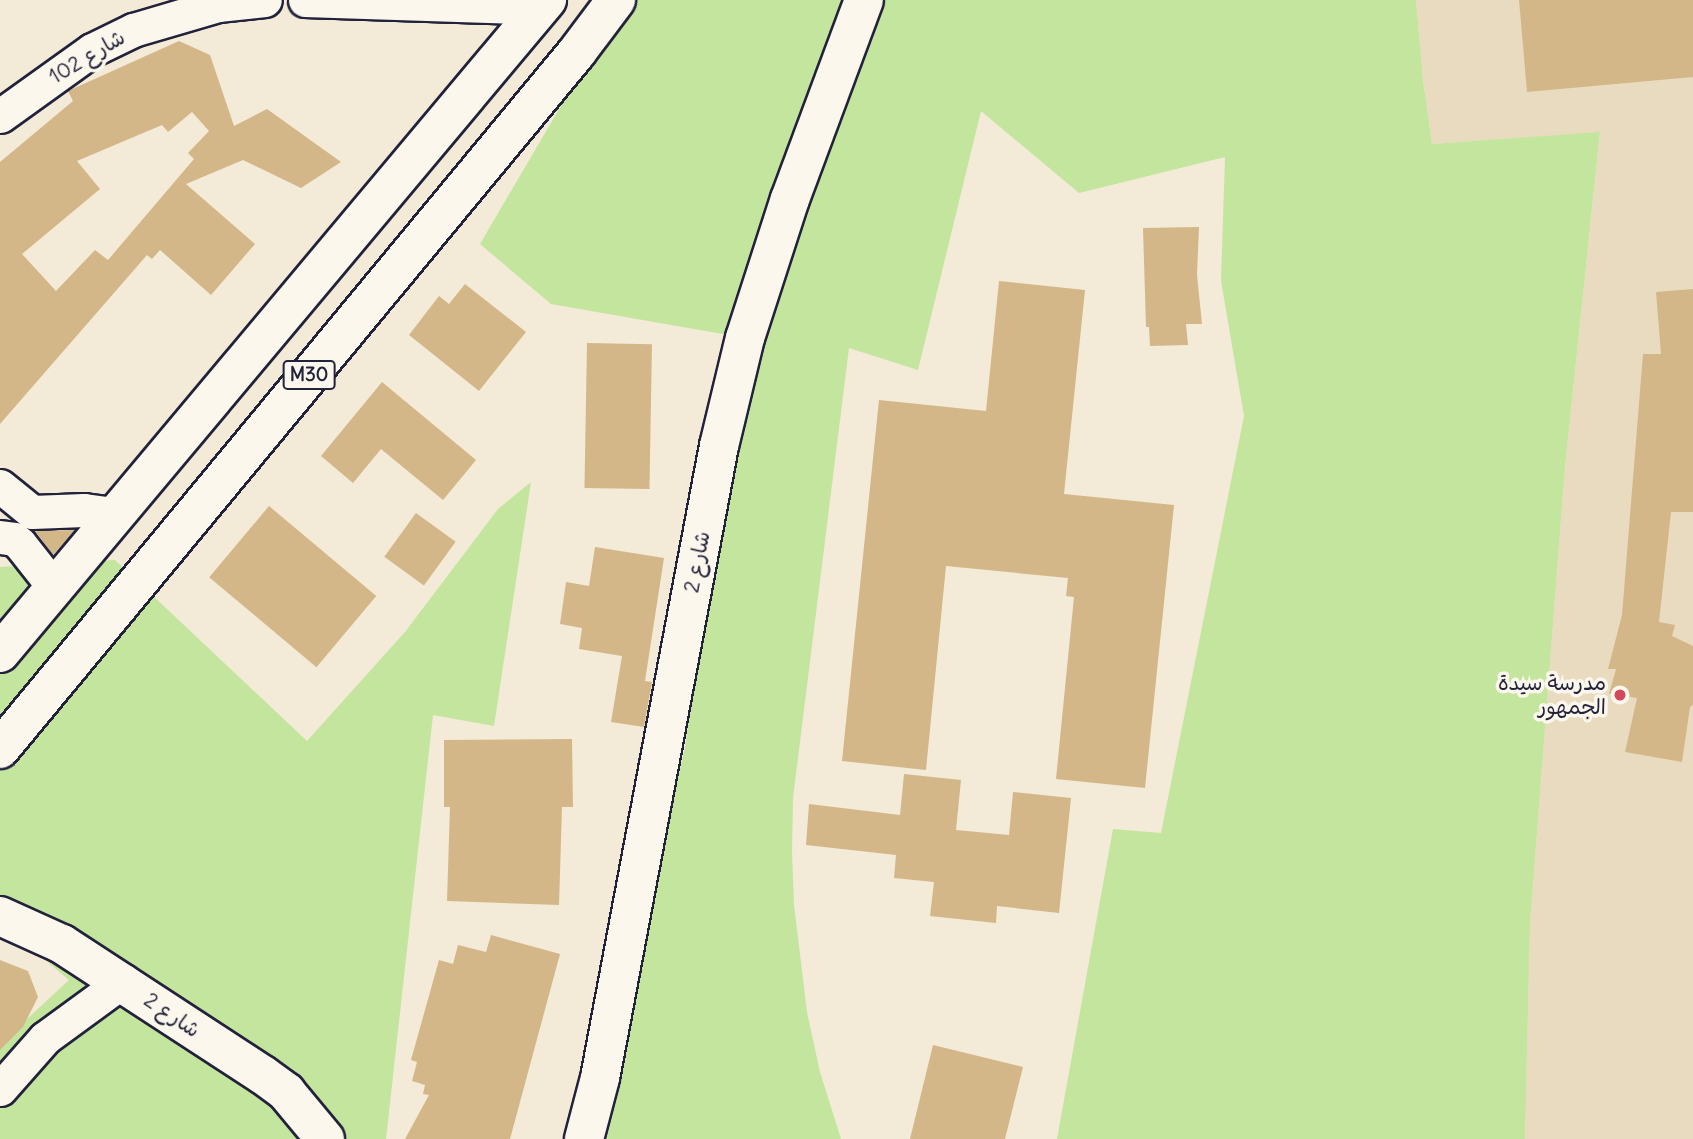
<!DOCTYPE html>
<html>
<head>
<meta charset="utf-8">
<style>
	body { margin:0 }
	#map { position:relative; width:1693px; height:1139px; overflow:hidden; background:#f3ead8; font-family:Delius,"Playpen Sans Arabic",sans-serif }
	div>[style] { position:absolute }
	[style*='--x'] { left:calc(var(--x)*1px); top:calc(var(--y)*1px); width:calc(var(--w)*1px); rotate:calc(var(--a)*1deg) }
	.built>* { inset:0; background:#e9dbc0 }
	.green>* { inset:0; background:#c3e59e }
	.building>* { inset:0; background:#d3b788; transform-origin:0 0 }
	.roads { filter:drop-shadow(2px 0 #22223b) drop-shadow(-2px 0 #22223b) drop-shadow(0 2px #22223b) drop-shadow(0 -2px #22223b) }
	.street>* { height:33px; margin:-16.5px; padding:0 16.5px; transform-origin:16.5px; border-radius:16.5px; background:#fbf7ec }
	.secondary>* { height:38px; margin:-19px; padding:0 19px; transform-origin:19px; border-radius:19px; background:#fbf7ec }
	.highway>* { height:38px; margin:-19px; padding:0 19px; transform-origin:19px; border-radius:19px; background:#fbf7ec }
	.dots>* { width:19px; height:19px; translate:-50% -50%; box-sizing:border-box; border:4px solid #fbf7ec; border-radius:50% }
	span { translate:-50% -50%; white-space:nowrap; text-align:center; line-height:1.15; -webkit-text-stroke:7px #fbf7ec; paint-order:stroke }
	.shield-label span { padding:2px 5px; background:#fbf7ec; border:2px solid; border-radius:5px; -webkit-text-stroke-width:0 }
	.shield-label { font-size:19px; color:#22223b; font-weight:700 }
	.street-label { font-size:21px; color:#22223b }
	.poi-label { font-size:21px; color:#22223b }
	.right { translate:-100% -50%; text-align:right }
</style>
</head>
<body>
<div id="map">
	<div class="built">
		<div style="clip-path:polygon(1416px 0,1693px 0,1693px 1139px,1525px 1139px,1530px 924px,1565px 467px,1600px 133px,1432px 144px,1423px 80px)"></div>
	</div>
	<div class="green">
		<div style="clip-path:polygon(623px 0,1416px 0,1423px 80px,1432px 144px,1600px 132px,1565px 467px,1530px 924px,1525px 1139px,1057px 1139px,1113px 829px,1161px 833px,1244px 416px,1221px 281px,1225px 157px,1079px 193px,981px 111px,918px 370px,849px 348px,793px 798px,792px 851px,794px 905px,807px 1012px,820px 1072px,841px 1139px,593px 1139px,685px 748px,740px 337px,551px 304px,480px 244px)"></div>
		<div style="clip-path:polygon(531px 482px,494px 726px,433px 715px,386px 1139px,0 1139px,0 1044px,69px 980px,24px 942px,0 927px,0 567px,115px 560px,307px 741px,405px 632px,498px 509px)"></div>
	</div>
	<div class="building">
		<div style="clip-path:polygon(1519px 0,1693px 0,1693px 77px,1527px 92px)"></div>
		<div style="clip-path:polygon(evenodd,179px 41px,210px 55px,234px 126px,267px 109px,341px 162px,301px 188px,243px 160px,186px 184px,255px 244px,211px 295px,160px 250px,152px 259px,147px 255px,0 424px,0 162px,73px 101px,68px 91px,179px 41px,192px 112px,209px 131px,188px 153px,194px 159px,108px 260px,95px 250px,56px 291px,22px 254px,100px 189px,77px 161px,162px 125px,168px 132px,192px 112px)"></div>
		<div style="clip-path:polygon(1199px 227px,1197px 275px,1202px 324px,1186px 324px,1188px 345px,1150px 346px,1149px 327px,1146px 327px,1143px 228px)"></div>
		<div style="clip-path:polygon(999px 281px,1085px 290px,1064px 494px,1174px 505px,1145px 788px,1056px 779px,1074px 597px,1066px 596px,1068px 578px,946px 566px,926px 770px,842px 761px,879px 400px,986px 411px)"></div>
		<div style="clip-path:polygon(465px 284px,526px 332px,479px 391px,409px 335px,439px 296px,449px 304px)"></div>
		<div style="clip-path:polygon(1693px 289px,1693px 512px,1671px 512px,1659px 622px,1675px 625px,1672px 636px,1693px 646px,1693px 705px,1690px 707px,1682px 762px,1625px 752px,1637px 698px,1609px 694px,1616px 669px,1608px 669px,1622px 615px,1643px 354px,1661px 354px,1656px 292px)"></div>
		<div style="left:587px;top:343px;width:65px;height:145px;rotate:1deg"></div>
		<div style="clip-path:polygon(382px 382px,476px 460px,443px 500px,381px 449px,353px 483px,321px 456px)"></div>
		<div style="left:269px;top:506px;width:140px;height:93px;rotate:40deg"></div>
		<div style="left:416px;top:513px;width:49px;height:54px;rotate:36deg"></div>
		<div style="clip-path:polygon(75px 530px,53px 555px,35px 531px)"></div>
		<div style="clip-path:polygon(595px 547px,664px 558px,645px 681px,652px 682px,644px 727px,611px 722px,622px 656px,579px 649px,582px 628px,560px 624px,566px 582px,589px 586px)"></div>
		<div style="clip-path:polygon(572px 739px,573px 807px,562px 807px,559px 905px,447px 901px,450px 807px,444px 807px,444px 740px)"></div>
		<div style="clip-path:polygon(904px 774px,961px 780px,956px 830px,1009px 835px,1013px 792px,1071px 798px,1059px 913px,997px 906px,996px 923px,930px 916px,934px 882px,894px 878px,896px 855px,806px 845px,809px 804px,900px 815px)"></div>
		<div style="clip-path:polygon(491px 935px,560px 954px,510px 1139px,405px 1139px,429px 1095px,423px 1094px,425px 1085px,412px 1081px,417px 1062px,411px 1060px,439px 960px,453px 964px,458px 945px,486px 952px)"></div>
		<div style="clip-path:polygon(0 960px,28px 971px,38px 997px,23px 1027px,0 1050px)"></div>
		<div style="clip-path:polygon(933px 1045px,1023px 1067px,1005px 1139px,910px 1139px)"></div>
	</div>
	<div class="roads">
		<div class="street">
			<div style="--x:305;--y:0;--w:236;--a:1.9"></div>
			<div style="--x:0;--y:116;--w:113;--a:-35.7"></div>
			<div style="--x:92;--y:50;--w:46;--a:-26"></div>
			<div style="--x:133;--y:30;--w:89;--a:-16.4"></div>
			<div style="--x:218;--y:5;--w:47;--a:-6.1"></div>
			<div style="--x:0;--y:486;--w:41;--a:39.1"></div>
			<div style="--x:32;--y:512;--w:52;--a:-2.2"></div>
			<div style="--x:84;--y:510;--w:30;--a:8"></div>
			<div style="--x:0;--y:537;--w:14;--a:8"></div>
			<div style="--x:14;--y:539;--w:8;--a:40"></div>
			<div style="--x:20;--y:544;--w:55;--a:51.7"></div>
			<div style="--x:0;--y:1089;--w:68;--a:-48.6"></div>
			<div style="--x:45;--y:1038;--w:97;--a:-36.2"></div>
		</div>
		<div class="secondary">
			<div style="--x:0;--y:916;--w:68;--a:24.3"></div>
			<div style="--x:62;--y:944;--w:240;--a:33.1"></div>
			<div style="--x:263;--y:1075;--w:29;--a:36"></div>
			<div style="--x:286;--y:1092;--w:61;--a:50.3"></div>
			<div style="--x:584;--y:1139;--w:63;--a:-75.3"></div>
			<div style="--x:600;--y:1078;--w:643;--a:-79.34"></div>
			<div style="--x:719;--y:446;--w:111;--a:-76.5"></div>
			<div style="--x:745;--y:338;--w:146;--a:-72.1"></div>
			<div style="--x:790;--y:199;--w:212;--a:-69.6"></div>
		</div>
		<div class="highway">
			<div style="--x:0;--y:653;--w:852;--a:-50.05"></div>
			<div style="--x:0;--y:749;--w:905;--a:-50.38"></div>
			<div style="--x:577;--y:52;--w:65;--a:-53.1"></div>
		</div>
	</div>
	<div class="dots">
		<div style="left:1620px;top:695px;background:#d1495b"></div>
	</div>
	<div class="shield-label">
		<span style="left:309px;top:375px">M30</span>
	</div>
	<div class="street-label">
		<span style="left:87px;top:57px;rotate:-31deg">شارع 102</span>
		<span style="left:697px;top:562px;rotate:-79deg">شارع 2</span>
		<span style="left:172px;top:1015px;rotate:34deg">شارع 2</span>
	</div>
	<div class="poi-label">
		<span class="right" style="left:1606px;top:695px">مدرسة سيدة<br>الجمهور</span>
	</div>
</div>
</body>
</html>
